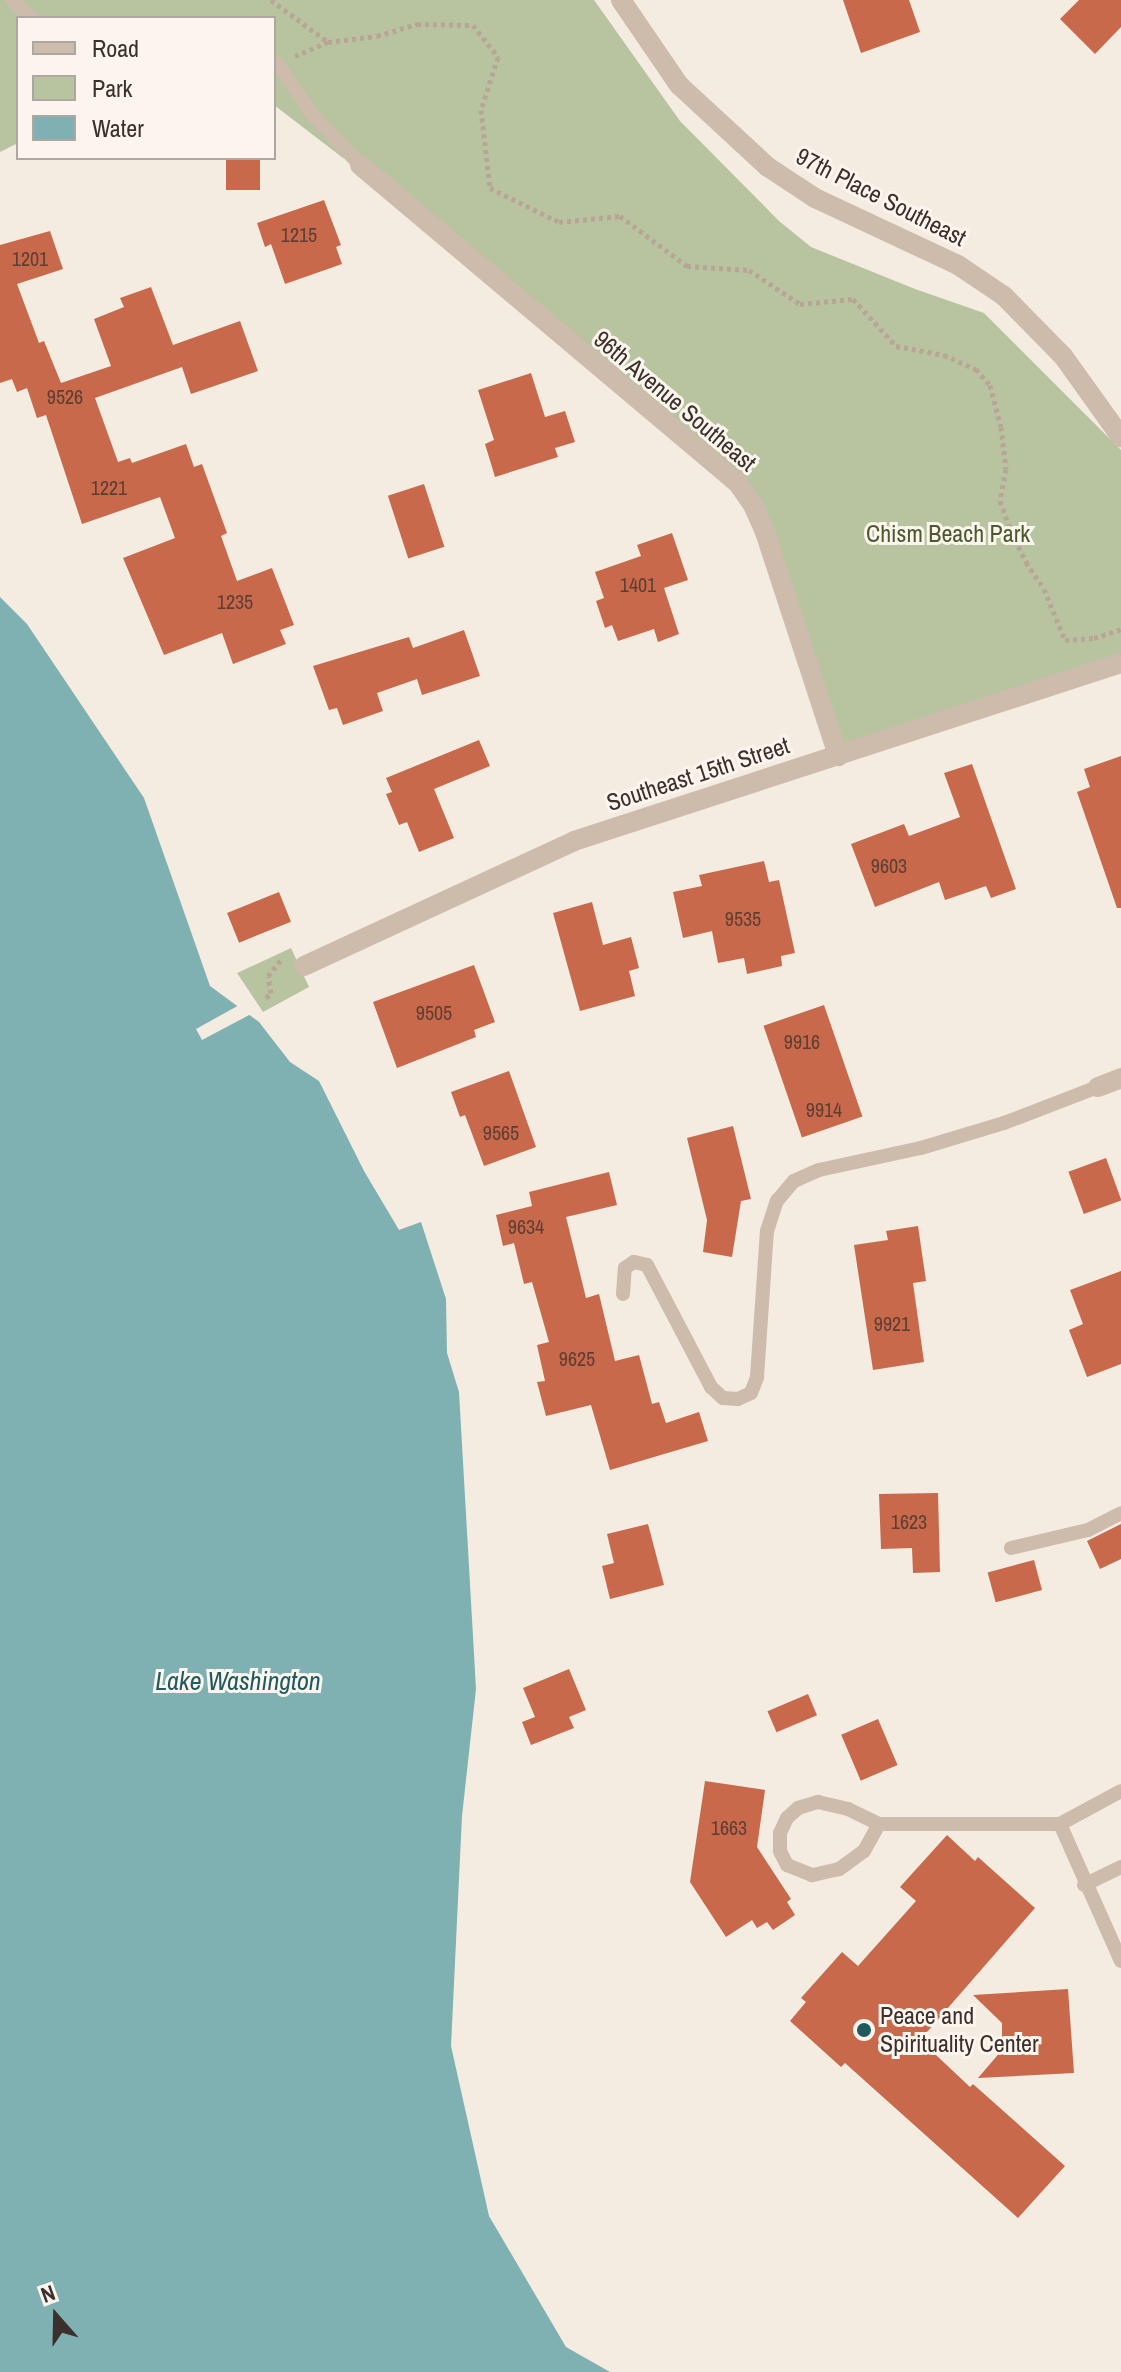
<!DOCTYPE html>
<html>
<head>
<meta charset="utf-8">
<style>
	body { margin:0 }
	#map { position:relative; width:1121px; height:2372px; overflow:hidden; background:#f4ebe1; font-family:"Archivo Narrow",sans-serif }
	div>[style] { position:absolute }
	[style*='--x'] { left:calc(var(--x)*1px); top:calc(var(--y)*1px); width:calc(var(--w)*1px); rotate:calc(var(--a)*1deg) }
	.green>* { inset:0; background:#b8c4a0 }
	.water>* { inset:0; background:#7fb0b2 }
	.pier>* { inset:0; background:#f4ebe1 }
	.building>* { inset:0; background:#c8694b; transform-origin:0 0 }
	.path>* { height:5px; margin-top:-2.5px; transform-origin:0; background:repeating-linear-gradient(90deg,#b9a596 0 4px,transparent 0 8px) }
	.service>* { height:14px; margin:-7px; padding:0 7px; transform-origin:7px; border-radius:7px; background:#cdbbac }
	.minor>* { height:20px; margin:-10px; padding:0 10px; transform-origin:10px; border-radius:10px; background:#cdbbac }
	.tertiary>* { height:20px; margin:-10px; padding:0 10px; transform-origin:10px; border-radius:10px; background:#cdbbac }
	.dots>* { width:22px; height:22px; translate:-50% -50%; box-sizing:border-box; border:4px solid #fbf5ee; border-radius:50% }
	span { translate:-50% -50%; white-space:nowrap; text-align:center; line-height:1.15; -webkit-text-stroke:6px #fbf5ee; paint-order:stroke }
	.number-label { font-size:20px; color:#5e3e33 }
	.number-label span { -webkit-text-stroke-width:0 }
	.street-label { font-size:24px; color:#3b302b }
	.park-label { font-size:24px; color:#4a5a2e }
	.poi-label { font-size:24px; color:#3b302b }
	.left { translate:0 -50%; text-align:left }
	.water-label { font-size:26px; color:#1f5a5e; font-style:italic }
	.legend { position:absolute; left:16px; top:16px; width:260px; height:144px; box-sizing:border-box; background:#fbf5ee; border:2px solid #aea6a0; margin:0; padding:10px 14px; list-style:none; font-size:24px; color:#3b302b }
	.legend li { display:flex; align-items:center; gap:16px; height:40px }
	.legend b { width:40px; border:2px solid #aea6a0 }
	.north { position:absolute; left:16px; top:2276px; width:80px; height:80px; -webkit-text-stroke:6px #fbf5ee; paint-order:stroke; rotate:340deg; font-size:22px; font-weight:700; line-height:32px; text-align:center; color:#3b302b }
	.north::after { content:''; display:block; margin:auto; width:28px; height:36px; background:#3b302b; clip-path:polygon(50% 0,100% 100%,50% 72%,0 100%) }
</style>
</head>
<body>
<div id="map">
	<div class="green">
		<div style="clip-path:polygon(0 0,594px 0,680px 121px,779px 221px,811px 247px,915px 289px,984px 313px,1121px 450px,1121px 659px,838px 756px,753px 505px,350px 155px,343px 158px,274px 105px,274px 18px,18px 18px,18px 143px,0 152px)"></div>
		<div style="clip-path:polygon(291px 948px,309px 987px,263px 1012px,237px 973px)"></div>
	</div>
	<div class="water">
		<div style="clip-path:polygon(0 597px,27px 624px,144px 798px,210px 986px,259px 1022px,290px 1062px,319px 1081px,364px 1171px,399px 1230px,421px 1222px,446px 1299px,447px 1353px,459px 1392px,476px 1689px,462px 1816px,451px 2046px,489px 2216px,566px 2347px,610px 2372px,0 2372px)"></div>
	</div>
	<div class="pier">
		<div style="clip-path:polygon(241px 1004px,253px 1013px,202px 1040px,196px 1029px)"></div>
	</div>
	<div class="building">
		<div style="clip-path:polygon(843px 0,909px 0,920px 32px,861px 53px)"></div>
		<div style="clip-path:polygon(1079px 0,1121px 0,1121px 27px,1095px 54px,1060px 19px)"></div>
		<div style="left:226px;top:158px;width:34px;height:32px"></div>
		<div style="clip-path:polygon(324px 200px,341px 245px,336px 247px,342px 264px,285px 284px,271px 244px,265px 247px,257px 223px)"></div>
		<div style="clip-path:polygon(50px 231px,63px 269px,17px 284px,39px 343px,44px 341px,61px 383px,111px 366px,94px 319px,124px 307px,120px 298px,151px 287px,173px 345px,240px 321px,258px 371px,191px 394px,182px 367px,95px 398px,118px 462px,130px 458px,132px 463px,186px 444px,194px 467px,202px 464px,227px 533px,221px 536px,237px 581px,272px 568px,294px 625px,280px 630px,286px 644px,233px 664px,222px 633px,164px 655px,123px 558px,175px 538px,160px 497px,82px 524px,46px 415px,37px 418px,27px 388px,17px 392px,12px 379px,0 383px,0 245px)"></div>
		<div style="clip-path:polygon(531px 373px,545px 417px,565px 411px,575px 442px,555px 448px,558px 457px,495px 477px,485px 444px,494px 440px,478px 390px)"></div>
		<div style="left:424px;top:484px;width:66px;height:38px;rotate:72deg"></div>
		<div style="clip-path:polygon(672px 533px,688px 580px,664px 588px,679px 634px,658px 642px,654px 629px,618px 641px,612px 625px,605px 628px,596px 601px,604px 598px,595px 572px,641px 556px,637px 545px)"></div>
		<div style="clip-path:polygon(464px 630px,480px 676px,422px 695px,417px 679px,377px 693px,383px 711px,343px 725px,337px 708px,329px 710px,313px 666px,409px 637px,413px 648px)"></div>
		<div style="clip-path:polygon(479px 740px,490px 766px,434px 789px,454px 838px,419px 852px,407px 822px,399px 825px,386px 794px,392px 792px,386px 778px)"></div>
		<div style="clip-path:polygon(1121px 756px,1121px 908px,1117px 908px,1077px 792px,1090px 787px,1084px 769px)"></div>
		<div style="clip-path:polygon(972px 764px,1016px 889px,991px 898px,986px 886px,945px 900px,939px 882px,875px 907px,851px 844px,904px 824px,909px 836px,960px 817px,944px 773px)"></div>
		<div style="clip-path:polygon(764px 861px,769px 882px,779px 880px,795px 953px,781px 956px,782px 966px,747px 974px,744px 958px,718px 963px,712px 931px,683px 938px,673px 892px,702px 886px,699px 875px)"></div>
		<div style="left:279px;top:892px;width:32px;height:56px;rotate:68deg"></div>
		<div style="clip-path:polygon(592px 902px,603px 945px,631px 937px,639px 968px,629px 971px,635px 996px,580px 1011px,553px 913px)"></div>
		<div style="clip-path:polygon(474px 965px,495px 1022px,474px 1030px,476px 1037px,397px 1068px,373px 1002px)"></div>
		<div style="left:824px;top:1005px;width:118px;height:64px;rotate:71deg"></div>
		<div style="clip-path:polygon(509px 1071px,536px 1147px,484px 1166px,465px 1115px,460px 1117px,451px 1092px)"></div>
		<div style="clip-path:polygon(733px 1126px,751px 1199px,741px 1201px,732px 1257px,703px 1252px,707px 1220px,687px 1138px)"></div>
		<div style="left:1106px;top:1158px;width:45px;height:40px;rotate:70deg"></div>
		<div style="clip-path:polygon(609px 1172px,617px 1205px,566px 1217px,586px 1298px,599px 1294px,615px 1361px,639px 1355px,652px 1404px,659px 1402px,666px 1423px,699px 1412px,708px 1441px,610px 1470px,591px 1405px,546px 1416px,537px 1382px,545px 1381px,537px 1345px,549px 1342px,532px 1282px,524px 1284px,514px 1243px,503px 1246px,496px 1215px,532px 1206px,529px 1192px)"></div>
		<div style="clip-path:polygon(918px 1226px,926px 1281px,913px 1283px,924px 1362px,873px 1370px,854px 1245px,888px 1240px,886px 1231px)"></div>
		<div style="clip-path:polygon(1121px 1271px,1121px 1364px,1087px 1377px,1069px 1330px,1083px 1324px,1070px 1290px)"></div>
		<div style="clip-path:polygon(938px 1493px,940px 1572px,913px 1573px,912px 1548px,881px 1549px,879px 1494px)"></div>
		<div style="clip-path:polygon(648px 1524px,664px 1585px,610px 1599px,602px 1566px,614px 1563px,607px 1534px)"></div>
		<div style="clip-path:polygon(1121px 1524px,1121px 1559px,1100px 1569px,1087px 1541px)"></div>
		<div style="left:1034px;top:1560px;width:31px;height:48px;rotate:75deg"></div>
		<div style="clip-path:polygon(569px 1669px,586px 1710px,569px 1717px,574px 1728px,531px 1745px,522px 1722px,535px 1717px,523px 1688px)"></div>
		<div style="left:808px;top:1694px;width:23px;height:44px;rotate:67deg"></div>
		<div style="left:878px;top:1719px;width:50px;height:40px;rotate:67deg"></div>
		<div style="clip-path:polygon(705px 1781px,765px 1790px,757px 1847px,791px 1899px,787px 1902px,795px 1915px,773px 1930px,767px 1922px,757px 1928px,752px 1920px,726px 1937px,690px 1882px)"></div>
		<div style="clip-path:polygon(947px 1835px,975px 1861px,978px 1857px,1035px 1908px,920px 2040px,970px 2087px,973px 2084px,1065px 2166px,1018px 2218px,845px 2063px,841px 2067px,790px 2021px,806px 2002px,801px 1998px,842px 1952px,858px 1966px,916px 1901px,900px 1887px)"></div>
		<div style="clip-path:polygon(1068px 1989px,1074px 2073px,978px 2078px,1002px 2050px,1002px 2023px,973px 1995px)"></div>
	</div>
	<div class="path">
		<div style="--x:271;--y:0;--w:71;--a:36.4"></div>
		<div style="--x:295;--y:56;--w:36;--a:-23"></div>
		<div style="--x:328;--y:42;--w:49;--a:-7"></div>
		<div style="--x:377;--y:36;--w:42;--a:-16.7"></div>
		<div style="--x:417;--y:24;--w:56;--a:1"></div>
		<div style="--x:473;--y:25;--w:41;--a:52"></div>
		<div style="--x:498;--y:57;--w:56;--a:107.8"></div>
		<div style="--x:481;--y:110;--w:79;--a:83.4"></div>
		<div style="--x:490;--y:188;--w:77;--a:26.2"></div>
		<div style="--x:559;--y:222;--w:61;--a:-5.6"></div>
		<div style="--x:620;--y:216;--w:84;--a:36.7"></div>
		<div style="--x:687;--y:266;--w:62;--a:3.7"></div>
		<div style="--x:749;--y:270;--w:61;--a:33.7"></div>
		<div style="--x:800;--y:304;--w:53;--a:-5.4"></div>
		<div style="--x:853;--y:299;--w:64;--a:47.5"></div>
		<div style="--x:896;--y:346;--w:49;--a:10.6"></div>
		<div style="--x:944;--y:355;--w:35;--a:24"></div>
		<div style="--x:976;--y:369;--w:21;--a:49"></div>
		<div style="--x:990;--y:385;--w:43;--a:75.3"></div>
		<div style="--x:1001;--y:427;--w:42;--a:83.2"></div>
		<div style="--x:1006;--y:469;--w:33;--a:101"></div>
		<div style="--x:1000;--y:501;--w:33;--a:70"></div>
		<div style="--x:1011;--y:532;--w:34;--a:63"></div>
		<div style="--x:1026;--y:562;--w:32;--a:56"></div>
		<div style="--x:1044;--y:589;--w:55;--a:67.6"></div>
		<div style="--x:1065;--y:640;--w:29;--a:-4"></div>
		<div style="--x:1094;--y:638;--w:28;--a:-18"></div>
		<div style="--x:266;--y:998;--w:7;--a:-45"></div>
		<div style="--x:271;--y:993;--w:17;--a:-100"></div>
		<div style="--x:268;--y:976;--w:22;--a:-51"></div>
	</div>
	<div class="service">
		<div style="--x:12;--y:0;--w:26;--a:43"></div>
		<div style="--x:274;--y:64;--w:4;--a:0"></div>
		<div style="--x:278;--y:64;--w:60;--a:55.8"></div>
		<div style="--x:312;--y:114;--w:70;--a:46.7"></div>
		<div style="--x:623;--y:1294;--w:26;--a:-86"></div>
		<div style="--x:625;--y:1268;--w:11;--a:-34"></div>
		<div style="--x:634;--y:1262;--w:13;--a:13"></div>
		<div style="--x:647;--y:1265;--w:138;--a:62.3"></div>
		<div style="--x:711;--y:1387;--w:16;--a:43"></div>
		<div style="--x:723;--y:1398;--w:15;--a:4"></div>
		<div style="--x:738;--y:1399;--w:14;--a:-25"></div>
		<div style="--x:751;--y:1393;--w:17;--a:-69"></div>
		<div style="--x:757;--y:1377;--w:146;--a:-86.1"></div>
		<div style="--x:767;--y:1231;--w:32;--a:-72"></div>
		<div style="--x:777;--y:1201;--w:26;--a:-50"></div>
		<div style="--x:794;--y:1181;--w:27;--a:-24"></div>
		<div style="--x:819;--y:1170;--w:104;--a:-12.2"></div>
		<div style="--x:921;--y:1148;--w:87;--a:-16.8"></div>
		<div style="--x:1004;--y:1123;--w:101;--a:-21"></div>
		<div style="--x:1011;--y:1548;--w:79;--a:-13.2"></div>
		<div style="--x:1088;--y:1530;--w:37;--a:-27"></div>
		<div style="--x:879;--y:1824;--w:31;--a:119"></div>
		<div style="--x:864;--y:1851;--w:31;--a:144"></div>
		<div style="--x:839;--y:1869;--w:28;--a:167"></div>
		<div style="--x:812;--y:1875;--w:27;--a:-158"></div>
		<div style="--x:787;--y:1865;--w:16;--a:-117"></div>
		<div style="--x:780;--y:1851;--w:18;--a:-90"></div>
		<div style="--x:780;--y:1833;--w:17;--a:-65"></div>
		<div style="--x:787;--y:1818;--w:15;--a:-42"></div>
		<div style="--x:798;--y:1808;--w:21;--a:-17"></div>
		<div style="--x:818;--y:1802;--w:31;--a:13"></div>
		<div style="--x:848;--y:1809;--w:34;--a:26"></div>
		<div style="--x:879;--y:1824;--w:181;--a:0"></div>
		<div style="--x:1060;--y:1824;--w:69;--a:-28.4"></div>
		<div style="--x:1060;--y:1824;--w:150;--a:66"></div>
		<div style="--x:1084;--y:1885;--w:41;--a:-25.9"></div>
	</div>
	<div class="minor">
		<div style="--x:360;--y:165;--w:493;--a:40.1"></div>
		<div style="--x:737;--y:482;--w:28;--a:55"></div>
		<div style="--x:753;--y:505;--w:30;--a:66"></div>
		<div style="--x:765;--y:532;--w:236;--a:71.9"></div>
		<div style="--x:304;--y:966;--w:298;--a:-24.8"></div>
		<div style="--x:574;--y:841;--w:575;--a:-18.03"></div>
		<div style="--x:1098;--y:1087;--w:25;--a:-21"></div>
	</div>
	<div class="tertiary">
		<div style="--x:621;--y:0;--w:103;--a:55.7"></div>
		<div style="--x:679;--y:85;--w:121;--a:42.7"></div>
		<div style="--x:768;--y:167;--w:56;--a:33.4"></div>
		<div style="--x:815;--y:198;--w:158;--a:25.1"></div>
		<div style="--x:958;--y:265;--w:55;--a:34"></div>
		<div style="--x:1004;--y:296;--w:84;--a:45.5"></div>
		<div style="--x:1063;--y:356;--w:100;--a:54.4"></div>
	</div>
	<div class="dots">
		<div style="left:864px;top:2030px;background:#1f5a5e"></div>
	</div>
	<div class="number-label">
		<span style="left:299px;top:234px">1215</span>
		<span style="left:30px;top:258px">1201</span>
		<span style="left:65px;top:396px">9526</span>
		<span style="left:109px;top:487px">1221</span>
		<span style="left:638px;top:584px">1401</span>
		<span style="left:235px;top:601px">1235</span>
		<span style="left:889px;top:865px">9603</span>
		<span style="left:743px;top:918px">9535</span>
		<span style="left:434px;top:1012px">9505</span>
		<span style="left:802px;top:1041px">9916</span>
		<span style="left:824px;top:1109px">9914</span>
		<span style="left:501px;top:1132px">9565</span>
		<span style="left:526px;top:1226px">9634</span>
		<span style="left:892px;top:1323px">9921</span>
		<span style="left:577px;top:1358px">9625</span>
		<span style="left:909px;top:1521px">1623</span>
		<span style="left:729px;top:1827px">1663</span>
	</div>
	<div class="street-label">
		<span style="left:881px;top:197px;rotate:27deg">97th Place Southeast</span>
		<span style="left:675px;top:401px;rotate:40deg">96th Avenue Southeast</span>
		<span style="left:698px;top:774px;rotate:-18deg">Southeast 15th Street</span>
	</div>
	<div class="park-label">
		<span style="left:948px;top:534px">Chism Beach Park</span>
	</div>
	<div class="poi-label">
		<span class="left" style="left:880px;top:2030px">Peace and<br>Spirituality Center</span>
	</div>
	<div class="water-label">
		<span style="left:238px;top:1681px">Lake Washington</span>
	</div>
	<ul class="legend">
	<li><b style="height:10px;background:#cdbbac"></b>Road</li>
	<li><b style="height:22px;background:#b8c4a0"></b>Park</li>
	<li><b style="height:22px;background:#7fb0b2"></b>Water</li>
	</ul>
	<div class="north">N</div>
</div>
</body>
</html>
